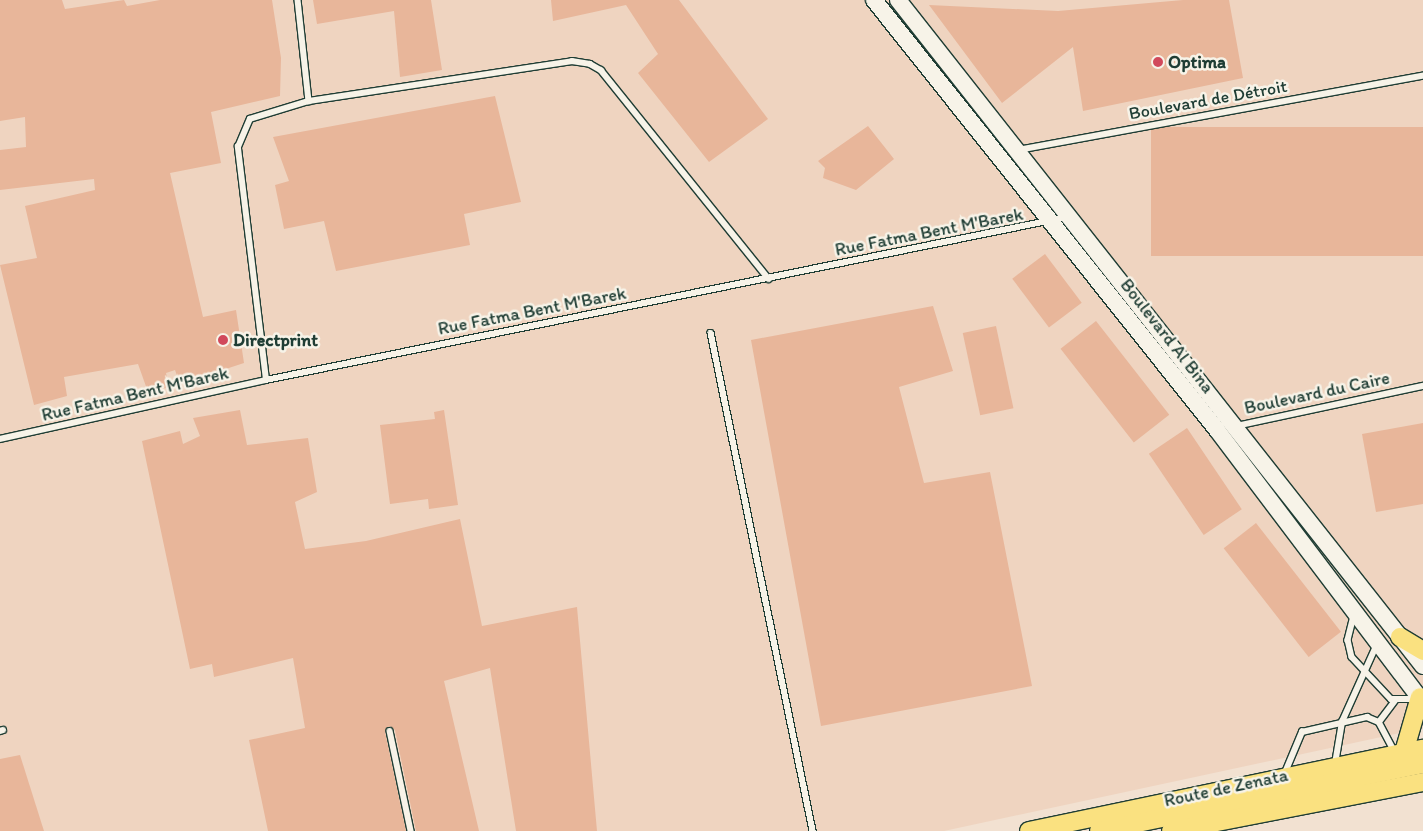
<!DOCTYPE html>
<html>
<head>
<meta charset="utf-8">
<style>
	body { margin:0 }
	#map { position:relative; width:1423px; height:831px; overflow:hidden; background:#f2e1d1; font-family:Itim,sans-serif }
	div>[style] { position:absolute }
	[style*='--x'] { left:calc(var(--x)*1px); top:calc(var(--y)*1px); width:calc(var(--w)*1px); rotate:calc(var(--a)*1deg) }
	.built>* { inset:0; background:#efd4c0 }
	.building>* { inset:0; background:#e8b69a; transform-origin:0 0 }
	.roads { filter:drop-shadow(1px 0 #1f3d34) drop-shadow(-1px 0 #1f3d34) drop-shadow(0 1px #1f3d34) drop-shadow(0 -1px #1f3d34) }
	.service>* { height:5.5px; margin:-2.75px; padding:0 2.75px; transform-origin:2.75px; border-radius:2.75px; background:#f7f3e8 }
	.secondary>* { height:16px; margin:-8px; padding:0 8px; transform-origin:8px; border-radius:8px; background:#f7f3e8 }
	.primary>* { height:18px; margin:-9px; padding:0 9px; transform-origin:9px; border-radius:9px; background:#fae180 }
	.dots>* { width:14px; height:14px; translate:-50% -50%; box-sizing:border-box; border:2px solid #f7f3e8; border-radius:50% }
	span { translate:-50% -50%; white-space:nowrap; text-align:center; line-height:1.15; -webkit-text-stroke:5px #f7f3e8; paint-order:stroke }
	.poi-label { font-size:18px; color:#1f3d34; font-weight:700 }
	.left { translate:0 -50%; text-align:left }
	.street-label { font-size:18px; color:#1f3d34 }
</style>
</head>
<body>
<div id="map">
	<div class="built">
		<div style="clip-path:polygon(0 0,1423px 0,1423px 728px,944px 831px,0 831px)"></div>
	</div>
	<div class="building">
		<div style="clip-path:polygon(0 0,62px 0,65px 9px,124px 0,127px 6px,160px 0,272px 0,281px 58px,280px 96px,211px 112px,221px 163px,170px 173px,203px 317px,236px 310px,244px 363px,180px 384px,175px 370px,166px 373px,169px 387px,148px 392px,138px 364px,64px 377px,67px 396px,34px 405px,0 265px,37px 258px,25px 206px,95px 190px,94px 179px,0 190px,0 150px,26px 147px,25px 117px,0 121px)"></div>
		<div style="clip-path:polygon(313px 0,431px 0,442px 70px,400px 77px,394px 11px,317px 24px)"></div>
		<div style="clip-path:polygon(551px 0,679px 0,768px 119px,709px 162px,638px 73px,658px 54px,626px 5px,553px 21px)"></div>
		<div style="clip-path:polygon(1183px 0,1229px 0,1243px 78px,1083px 111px,1073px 47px,1002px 103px,929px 5px,1058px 11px)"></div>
		<div style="clip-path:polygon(495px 96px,521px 202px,464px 214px,470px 245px,336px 271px,324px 221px,284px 229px,275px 185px,289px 181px,273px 137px)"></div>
		<div style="clip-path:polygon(868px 126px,894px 159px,856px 190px,823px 178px,825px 168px,818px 161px)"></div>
		<div style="left:1423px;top:127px;width:129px;height:272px;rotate:90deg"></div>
		<div style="left:1045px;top:254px;width:61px;height:41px;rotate:53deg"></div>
		<div style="clip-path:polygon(933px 306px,953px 371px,899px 387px,924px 483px,990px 472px,1032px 686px,821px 726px,751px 340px)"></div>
		<div style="left:1096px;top:321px;width:119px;height:45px;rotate:52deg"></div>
		<div style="left:996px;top:326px;width:84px;height:34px;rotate:78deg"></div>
		<div style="clip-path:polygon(240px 410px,247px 445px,308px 438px,317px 492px,295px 502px,305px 549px,366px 541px,460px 519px,482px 626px,577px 607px,597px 831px,516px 831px,490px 668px,444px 681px,479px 831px,416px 831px,395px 730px,390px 726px,385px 732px,406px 831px,268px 831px,249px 740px,305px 728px,293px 658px,214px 677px,212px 664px,190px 669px,142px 441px,180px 431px,183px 444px,200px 436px,193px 418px)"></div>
		<div style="clip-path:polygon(444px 410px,458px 505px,429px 509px,428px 499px,390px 504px,380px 425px,435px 419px,434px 412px)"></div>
		<div style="clip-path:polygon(1423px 423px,1423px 504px,1376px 512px,1362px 434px)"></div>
		<div style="left:1187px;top:428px;width:98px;height:46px;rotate:56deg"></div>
		<div style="left:1256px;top:523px;width:138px;height:41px;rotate:52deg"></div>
		<div style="clip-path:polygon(20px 755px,44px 831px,0 831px,0 759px)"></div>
	</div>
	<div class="roads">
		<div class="service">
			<div style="--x:298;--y:0;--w:102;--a:83.8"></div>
			<div style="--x:1018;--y:150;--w:412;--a:-10.4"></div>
			<div style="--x:711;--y:333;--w:508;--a:78.42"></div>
			<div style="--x:266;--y:380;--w:235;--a:-96.9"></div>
			<div style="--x:238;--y:147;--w:30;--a:-67"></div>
			<div style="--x:250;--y:119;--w:62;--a:-17"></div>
			<div style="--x:309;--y:101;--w:266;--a:-8.6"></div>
			<div style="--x:572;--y:61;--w:18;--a:9"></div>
			<div style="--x:590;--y:64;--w:13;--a:29"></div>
			<div style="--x:601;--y:70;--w:268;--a:51.2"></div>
			<div style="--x:1236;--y:426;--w:191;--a:-12.1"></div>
			<div style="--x:0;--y:439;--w:272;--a:-12.5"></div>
			<div style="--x:266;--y:380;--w:817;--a:-11.5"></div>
			<div style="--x:1354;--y:616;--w:25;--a:104"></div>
			<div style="--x:1348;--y:640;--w:17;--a:77"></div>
			<div style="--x:1352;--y:657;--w:57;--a:47.1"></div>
			<div style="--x:1391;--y:699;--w:25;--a:0"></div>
			<div style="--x:1379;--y:722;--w:26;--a:-53"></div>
			<div style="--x:0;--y:731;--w:3;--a:-18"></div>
			<div style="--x:390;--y:731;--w:102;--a:78.1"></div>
			<div style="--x:1335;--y:764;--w:43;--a:-80.5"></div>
			<div style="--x:1342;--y:722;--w:85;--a:-65.8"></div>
			<div style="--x:1284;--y:775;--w:47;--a:-67.3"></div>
			<div style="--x:1302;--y:732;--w:67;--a:-13"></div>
			<div style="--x:1367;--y:717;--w:13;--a:23"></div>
			<div style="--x:1379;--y:722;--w:34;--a:62"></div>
		</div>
		<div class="secondary">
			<div style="--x:874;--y:0;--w:550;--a:51.42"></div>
			<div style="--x:1217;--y:430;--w:341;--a:52.9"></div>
			<div style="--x:898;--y:0;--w:848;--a:51.75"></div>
		</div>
		<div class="primary">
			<div style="--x:1400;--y:637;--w:27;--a:31"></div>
			<div style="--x:1404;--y:752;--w:57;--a:-73.8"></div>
			<div style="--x:1029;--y:831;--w:402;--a:-11.8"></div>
			<div style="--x:1099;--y:831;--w:331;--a:-11.7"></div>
			<div style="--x:1171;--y:831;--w:257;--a:-11"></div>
		</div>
	</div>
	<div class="dots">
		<div style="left:1158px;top:62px;background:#d1495b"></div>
		<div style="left:223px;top:340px;background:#d1495b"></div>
	</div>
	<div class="poi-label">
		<span class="left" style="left:1168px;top:62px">Optima</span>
		<span class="left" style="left:233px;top:340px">Directprint</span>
	</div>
	<div class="street-label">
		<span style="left:1208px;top:100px;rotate:-10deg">Boulevard de Détroit</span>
		<span style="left:929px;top:232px;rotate:-11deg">Rue Fatma Bent M'Barek</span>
		<span style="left:532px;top:311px;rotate:-11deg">Rue Fatma Bent M'Barek</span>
		<span style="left:1167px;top:336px;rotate:52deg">Boulevard Al Bina</span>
		<span style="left:1317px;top:393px;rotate:-12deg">Boulevard du Caire</span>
		<span style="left:135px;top:394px;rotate:-13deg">Rue Fatma Bent M'Barek</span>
		<span style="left:1226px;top:788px;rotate:-12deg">Route de Zenata</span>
	</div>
</div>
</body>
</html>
